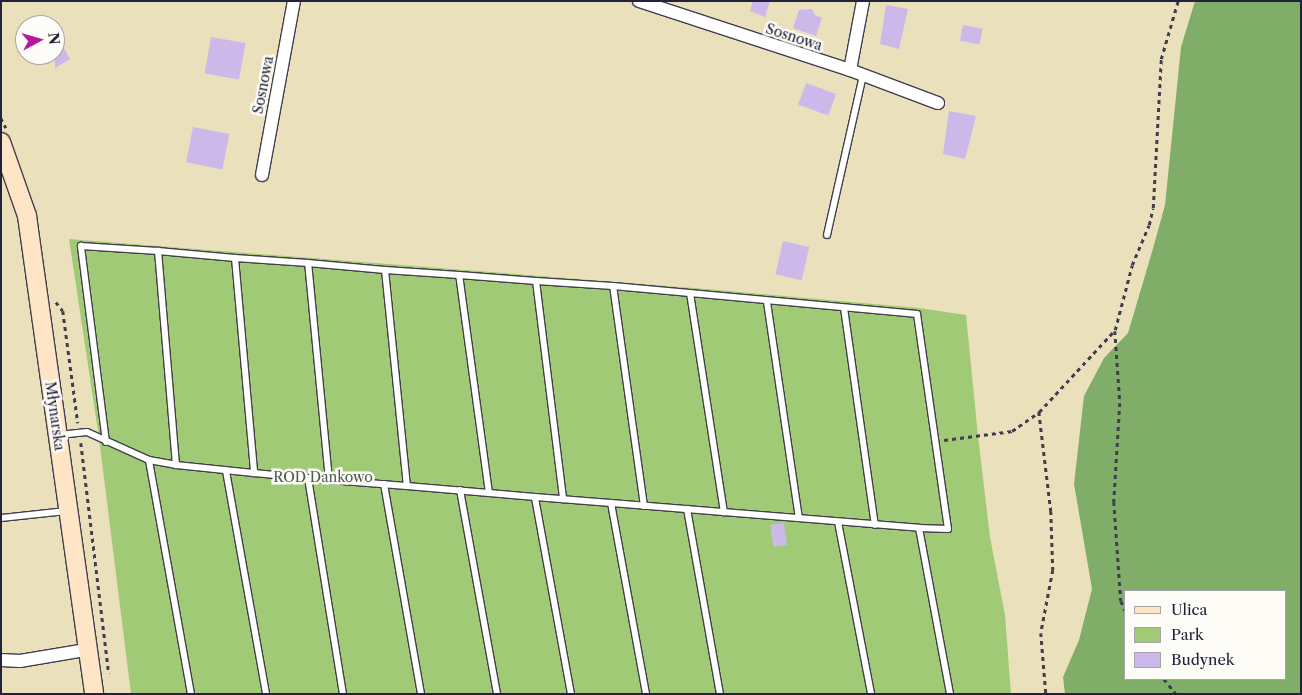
<!DOCTYPE html>
<html>
<head>
<meta charset="utf-8">
<style>
	body { margin:0 }
	#map { position:relative; width:1302px; height:695px; overflow:hidden; background:#ebe0bc; font-family:"Libre Caslon Text",serif }
	div>[style] { position:absolute }
	[style*='--x'] { left:calc(var(--x)*1px); top:calc(var(--y)*1px); width:calc(var(--w)*1px); rotate:calc(var(--a)*1deg) }
	.green>* { inset:0; background:#a1ca77 }
	.forest>* { inset:0; background:#80ae68 }
	.building>* { inset:0; background:#cdb8ea; transform-origin:0 0 }
	.path>* { height:2.5px; margin-top:-1.25px; transform-origin:0; background:repeating-linear-gradient(90deg,#403e4e 0 4px,transparent 0 8px) }
	.roads { filter:drop-shadow(1px 0 #403e4e) drop-shadow(-1px 0 #403e4e) drop-shadow(0 1px #403e4e) drop-shadow(0 -1px #403e4e) }
	.lane>* { height:6px; margin:-3px; padding:0 3px; transform-origin:3px; border-radius:3px; background:#fff }
	.street>* { height:12px; margin:-6px; padding:0 6px; transform-origin:6px; border-radius:6px; background:#fff }
	.secondary>* { height:18px; margin:-9px; padding:0 9px; transform-origin:9px; border-radius:9px; background:#fee5c5 }
	span { translate:-50% -50%; white-space:nowrap; text-align:center; line-height:1.15; -webkit-text-stroke:5px #fdfcf7; paint-order:stroke }
	.street-label { font-size:14px; color:#22223b }
	.park-label { font-size:14px; color:#4e5d50 }
	.frame { position:absolute; inset:0; border:2px solid #22223b; pointer-events:none }
	.legend { position:absolute; left:1124px; top:590px; width:162px; height:90px; box-sizing:border-box; background:#fdfcf7; border:1px solid #a5a5ac; margin:0; padding:6px 9px; list-style:none; font-size:15px; color:#22223b }
	.legend li { display:flex; align-items:center; gap:10px; height:25px }
	.legend b { width:25px; border:1px solid #a5a5ac }
	.north { position:absolute; left:15px; top:15px; width:50px; height:50px; box-sizing:border-box; background:#fdfcf7; border:1px solid #a5a5ac; border-radius:50%; rotate:84deg; font-size:14px; font-weight:700; line-height:20px; text-align:center; color:#22223b }
	.north::after { content:''; display:block; margin:auto; width:18px; height:22px; background:#b5179e; clip-path:polygon(50% 0,100% 100%,50% 72%,0 100%) }
</style>
</head>
<body>
<div id="map">
	<div class="green">
		<div style="clip-path:polygon(69px 239px,706px 289px,919px 308px,966px 315px,978px 436px,990px 537px,1005px 615px,1011px 694px,131px 694px,99px 438px)"></div>
	</div>
	<div class="forest">
		<div style="clip-path:polygon(evenodd,1195px 1px,1301px 1px,1301px 694px,1065px 694px,1063px 677px,1079px 640px,1092px 589px,1074px 484px,1084px 396px,1104px 358px,1128px 333px,1152px 252px,1165px 205px,1181px 47px,1195px 1px,1126px 591px,1286px 591px,1286px 679px,1126px 679px,1126px 591px)"></div>
	</div>
	<div class="building">
		<div style="clip-path:polygon(753px 1px,770px 1px,765px 17px,750px 11px)"></div>
		<div style="clip-path:polygon(886px 5px,908px 9px,899px 49px,880px 44px)"></div>
		<div style="clip-path:polygon(812px 9px,815px 15px,822px 18px,816px 36px,793px 28px,799px 10px)"></div>
		<div style="left:963px;top:25px;width:20px;height:16px;rotate:11deg"></div>
		<div style="clip-path:polygon(55px 32px,70px 59px,55px 68px)"></div>
		<div style="left:211px;top:37px;width:35px;height:37px;rotate:10deg"></div>
		<div style="left:806px;top:83px;width:32px;height:23px;rotate:20deg"></div>
		<div style="clip-path:polygon(949px 111px,976px 116px,965px 159px,943px 154px)"></div>
		<div style="left:193px;top:127px;width:37px;height:36px;rotate:11deg"></div>
		<div style="left:783px;top:241px;width:27px;height:34px;rotate:13deg"></div>
		<div style="left:784px;top:523px;width:22px;height:14px;rotate:82deg"></div>
	</div>
	<div class="path">
		<div style="--x:1;--y:118;--w:11;--a:63"></div>
		<div style="--x:56;--y:302;--w:11;--a:52"></div>
		<div style="--x:63;--y:311;--w:113;--a:82.4"></div>
		<div style="--x:1115;--y:331;--w:72;--a:86"></div>
		<div style="--x:1120;--y:403;--w:99;--a:93.5"></div>
		<div style="--x:1114;--y:502;--w:99;--a:86"></div>
		<div style="--x:1121;--y:601;--w:12;--a:66"></div>
		<div style="--x:1039;--y:412;--w:100;--a:83.1"></div>
		<div style="--x:1051;--y:511;--w:59;--a:88.1"></div>
		<div style="--x:1053;--y:570;--w:64;--a:100.8"></div>
		<div style="--x:1041;--y:633;--w:61;--a:85.3"></div>
		<div style="--x:944;--y:440;--w:69;--a:-7.5"></div>
		<div style="--x:1012;--y:431;--w:33;--a:-35"></div>
		<div style="--x:1039;--y:412;--w:112;--a:-47.2"></div>
		<div style="--x:1115;--y:330;--w:67;--a:-75.3"></div>
		<div style="--x:1132;--y:265;--w:43;--a:-67"></div>
		<div style="--x:1149;--y:225;--w:17;--a:-77"></div>
		<div style="--x:1153;--y:208;--w:149;--a:-86.9"></div>
		<div style="--x:1161;--y:59;--w:60;--a:-73.7"></div>
		<div style="--x:81;--y:443;--w:232;--a:83.1"></div>
		<div style="--x:1164;--y:679;--w:19;--a:51"></div>
	</div>
	<div class="roads">
		<div class="lane">
			<div style="--x:827;--y:235;--w:164;--a:-77.3"></div>
			<div style="--x:235;--y:258;--w:73;--a:3.9"></div>
			<div style="--x:385;--y:270;--w:74;--a:3.9"></div>
			<div style="--x:536;--y:281;--w:77;--a:3.7"></div>
			<div style="--x:690;--y:293;--w:228;--a:5.3"></div>
			<div style="--x:917;--y:314;--w:217;--a:81.8"></div>
			<div style="--x:948;--y:529;--w:29;--a:-178"></div>
			<div style="--x:919;--y:528;--w:169;--a:79.4"></div>
			<div style="--x:767;--y:302;--w:218;--a:81.6"></div>
			<div style="--x:844;--y:308;--w:219;--a:81.9"></div>
			<div style="--x:59;--y:435;--w:28;--a:-6"></div>
			<div style="--x:87;--y:432;--w:68;--a:24.3"></div>
			<div style="--x:106;--y:442;--w:198;--a:-97.3"></div>
			<div style="--x:81;--y:246;--w:77;--a:3.7"></div>
			<div style="--x:176;--y:465;--w:78;--a:5.9"></div>
			<div style="--x:226;--y:471;--w:227;--a:79.8"></div>
			<div style="--x:308;--y:478;--w:219;--a:80.8"></div>
			<div style="--x:329;--y:480;--w:78;--a:4.4"></div>
			<div style="--x:384;--y:484;--w:213;--a:80"></div>
			<div style="--x:460;--y:490;--w:207;--a:79.7"></div>
			<div style="--x:489;--y:493;--w:46;--a:5"></div>
			<div style="--x:611;--y:503;--w:309;--a:4.6"></div>
			<div style="--x:644;--y:506;--w:222;--a:-98"></div>
			<div style="--x:613;--y:286;--w:77;--a:5.2"></div>
			<div style="--x:690;--y:293;--w:222;--a:81.2"></div>
			<div style="--x:687;--y:509;--w:188;--a:79.9"></div>
			<div style="--x:1;--y:518;--w:65;--a:-6.1"></div>
			<div style="--x:838;--y:522;--w:175;--a:79.1"></div>
			<div style="--x:191;--y:694;--w:238;--a:-100.2"></div>
			<div style="--x:149;--y:460;--w:27;--a:10"></div>
			<div style="--x:176;--y:465;--w:215;--a:-94.8"></div>
			<div style="--x:158;--y:251;--w:77;--a:5.2"></div>
			<div style="--x:235;--y:258;--w:216;--a:84.9"></div>
			<div style="--x:254;--y:473;--w:75;--a:5.3"></div>
			<div style="--x:329;--y:480;--w:218;--a:-95.5"></div>
			<div style="--x:308;--y:263;--w:77;--a:5.2"></div>
			<div style="--x:385;--y:270;--w:217;--a:84.2"></div>
			<div style="--x:407;--y:486;--w:82;--a:4.9"></div>
			<div style="--x:489;--y:493;--w:220;--a:-97.8"></div>
			<div style="--x:459;--y:275;--w:77;--a:4.5"></div>
			<div style="--x:536;--y:281;--w:220;--a:82.9"></div>
			<div style="--x:571;--y:694;--w:200;--a:-100.4"></div>
			<div style="--x:535;--y:497;--w:76;--a:4.5"></div>
			<div style="--x:611;--y:503;--w:194;--a:79.6"></div>
		</div>
		<div class="street">
			<div style="--x:639;--y:1;--w:222;--a:18.1"></div>
			<div style="--x:850;--y:70;--w:94;--a:20.6"></div>
			<div style="--x:850;--y:70;--w:70;--a:-79.3"></div>
			<div style="--x:262;--y:175;--w:177;--a:-79.6"></div>
			<div style="--x:1;--y:660;--w:19;--a:3"></div>
			<div style="--x:20;--y:661;--w:67;--a:-9.5"></div>
		</div>
		<div class="secondary">
			<div style="--x:1;--y:142;--w:78;--a:70.6"></div>
			<div style="--x:27;--y:216;--w:483;--a:82"></div>
		</div>
	</div>
	<div class="street-label">
		<span style="left:794px;top:37px;rotate:18deg">Sosnowa</span>
		<span style="left:263px;top:85px;rotate:-79deg">Sosnowa</span>
		<span style="left:55px;top:416px;rotate:82deg">Młynarska</span>
	</div>
	<div class="park-label">
		<span style="left:323px;top:477px">ROD Dankowo</span>
	</div>
	<div class="frame"></div>
	<ul class="legend">
	<li><b style="height:6px;background:#fee5c5"></b>Ulica</li>
	<li><b style="height:14px;background:#a1ca77"></b>Park</li>
	<li><b style="height:14px;background:#cdb8ea"></b>Budynek</li>
	</ul>
	<div class="north">N</div>
</div>
</body>
</html>
